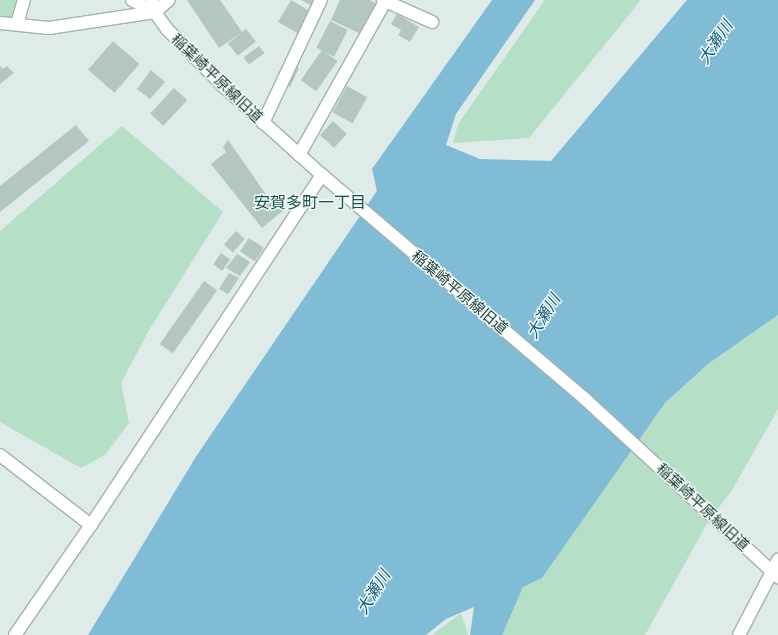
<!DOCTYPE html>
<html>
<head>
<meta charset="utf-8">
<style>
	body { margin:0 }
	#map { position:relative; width:778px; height:635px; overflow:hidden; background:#deebe8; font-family:"PT Sans Narrow","Noto Sans JP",sans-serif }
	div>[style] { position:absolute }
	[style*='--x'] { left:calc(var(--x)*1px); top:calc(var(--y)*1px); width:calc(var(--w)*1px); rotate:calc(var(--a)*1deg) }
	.green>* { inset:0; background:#b5dfc7 }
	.water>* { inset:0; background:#80bcd6 }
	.building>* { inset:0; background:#b3c6c1; transform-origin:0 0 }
	.roads { filter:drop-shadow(1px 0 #a1b3b0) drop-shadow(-1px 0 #a1b3b0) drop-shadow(0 1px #a1b3b0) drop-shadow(0 -1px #a1b3b0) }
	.minor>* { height:12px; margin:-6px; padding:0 6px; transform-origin:6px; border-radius:6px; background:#fff }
	.tertiary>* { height:12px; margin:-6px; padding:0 6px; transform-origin:6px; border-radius:6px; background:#fff }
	span { translate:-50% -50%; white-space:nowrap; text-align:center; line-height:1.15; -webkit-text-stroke:3px #eff8f5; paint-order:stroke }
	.street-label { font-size:15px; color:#1e3d39 }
	.water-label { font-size:16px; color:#135c7e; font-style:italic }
	.neighbourhood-label { font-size:16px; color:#18504b }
</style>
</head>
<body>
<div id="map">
	<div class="green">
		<div style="clip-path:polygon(0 0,21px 0,15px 19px,0 19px)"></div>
		<div style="clip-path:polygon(545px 0,641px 0,529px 138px,453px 143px,458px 124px)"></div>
		<div style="clip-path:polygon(122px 126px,223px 212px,148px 332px,121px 383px,129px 423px,105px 455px,81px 468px,0 422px,0 231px)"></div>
		<div style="clip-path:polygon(778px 315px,778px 409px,732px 490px,708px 522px,645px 635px,499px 635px,523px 587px,542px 578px,665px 403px,708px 364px)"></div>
		<div style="clip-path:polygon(461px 613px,468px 635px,432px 635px)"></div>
	</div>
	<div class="water">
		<div style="clip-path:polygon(492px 0,535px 0,456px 114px,446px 145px,480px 159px,551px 161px,687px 0,778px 0,778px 315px,708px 364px,665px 403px,542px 578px,523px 587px,502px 635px,470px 635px,474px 607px,446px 619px,426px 635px,88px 635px,197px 455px,377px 191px,372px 169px)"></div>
	</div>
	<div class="building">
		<div style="clip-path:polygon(187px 0,220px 0,242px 32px,219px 48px)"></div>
		<div style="clip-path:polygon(291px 0,311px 12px,301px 35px,278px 22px)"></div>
		<div style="clip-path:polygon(301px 0,318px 0,314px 7px)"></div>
		<div style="clip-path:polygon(340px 0,369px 0,378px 4px,363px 35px,331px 20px)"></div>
		<div style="clip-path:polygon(397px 14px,419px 27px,410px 42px,398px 35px,401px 30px,391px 24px)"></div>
		<div style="left:330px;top:21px;width:20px;height:30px;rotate:27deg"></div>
		<div style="left:246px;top:29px;width:16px;height:23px;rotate:52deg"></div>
		<div style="left:113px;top:41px;width:35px;height:38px;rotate:41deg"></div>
		<div style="left:259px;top:46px;width:9px;height:19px;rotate:54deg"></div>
		<div style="left:322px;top:50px;width:19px;height:37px;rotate:35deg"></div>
		<div style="clip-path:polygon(287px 64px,299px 68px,290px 87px,280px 78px)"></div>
		<div style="clip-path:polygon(0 66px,3px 69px,7px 66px,14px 73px,0 84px)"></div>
		<div style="clip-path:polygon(151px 70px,165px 82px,150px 99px,137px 89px)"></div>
		<div style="left:347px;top:86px;width:23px;height:30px;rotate:29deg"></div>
		<div style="left:174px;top:88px;width:18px;height:35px;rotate:43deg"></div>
		<div style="left:333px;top:121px;width:19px;height:19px;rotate:43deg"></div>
		<div style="clip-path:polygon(76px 125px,89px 141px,0 212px,0 186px)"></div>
		<div style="clip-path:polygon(228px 140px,270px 200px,276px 195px,286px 208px,262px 228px,211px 164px,226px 152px,223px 147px)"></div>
		<div style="left:236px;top:231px;width:12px;height:18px;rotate:42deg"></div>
		<div style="left:249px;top:238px;width:18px;height:16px;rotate:34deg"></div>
		<div style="left:221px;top:253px;width:11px;height:14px;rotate:34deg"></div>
		<div style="clip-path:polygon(237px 254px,250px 262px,240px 276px,226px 268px)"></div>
		<div style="clip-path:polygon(229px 273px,239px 278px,228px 294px,219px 289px)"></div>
		<div style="left:204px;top:281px;width:16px;height:77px;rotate:35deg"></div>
	</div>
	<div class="roads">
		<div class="minor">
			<div style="--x:383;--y:0;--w:54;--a:24.2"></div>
			<div style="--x:0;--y:23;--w:49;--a:5.8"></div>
			<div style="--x:49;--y:28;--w:107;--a:-8.6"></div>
			<div style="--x:155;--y:12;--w:18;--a:-41"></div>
			<div style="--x:17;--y:24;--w:25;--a:-74"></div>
			<div style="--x:263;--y:123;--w:136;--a:-64.8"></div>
			<div style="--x:299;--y:155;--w:178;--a:-60.7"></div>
			<div style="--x:0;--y:455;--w:115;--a:37.6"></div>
			<div style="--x:739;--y:635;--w:85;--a:-62.5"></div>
		</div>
		<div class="tertiary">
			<div style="--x:132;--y:0;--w:26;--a:28"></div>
			<div style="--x:152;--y:0;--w:12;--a:76"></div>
			<div style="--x:155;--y:12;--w:21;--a:55"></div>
			<div style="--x:167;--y:29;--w:80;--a:45.5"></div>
			<div style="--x:223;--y:86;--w:133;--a:42"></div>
			<div style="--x:322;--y:175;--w:345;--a:40.4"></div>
			<div style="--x:585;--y:399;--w:263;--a:42.7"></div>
			<div style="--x:15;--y:635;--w:134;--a:-55.4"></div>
			<div style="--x:91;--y:525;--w:419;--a:-56.6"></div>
		</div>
	</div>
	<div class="street-label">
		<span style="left:217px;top:78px;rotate:44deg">稲葉崎平原線旧道</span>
		<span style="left:460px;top:292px;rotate:40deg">稲葉崎平原線旧道</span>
		<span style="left:703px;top:507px;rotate:43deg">稲葉崎平原線旧道</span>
	</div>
	<div class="water-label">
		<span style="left:715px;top:42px;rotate:-56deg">大瀬川</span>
		<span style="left:543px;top:316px;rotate:-58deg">大瀬川</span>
		<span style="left:373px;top:592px;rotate:-58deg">大瀬川</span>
	</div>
	<div class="neighbourhood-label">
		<span style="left:310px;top:202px">安賀多町一丁目</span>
	</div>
</div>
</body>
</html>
